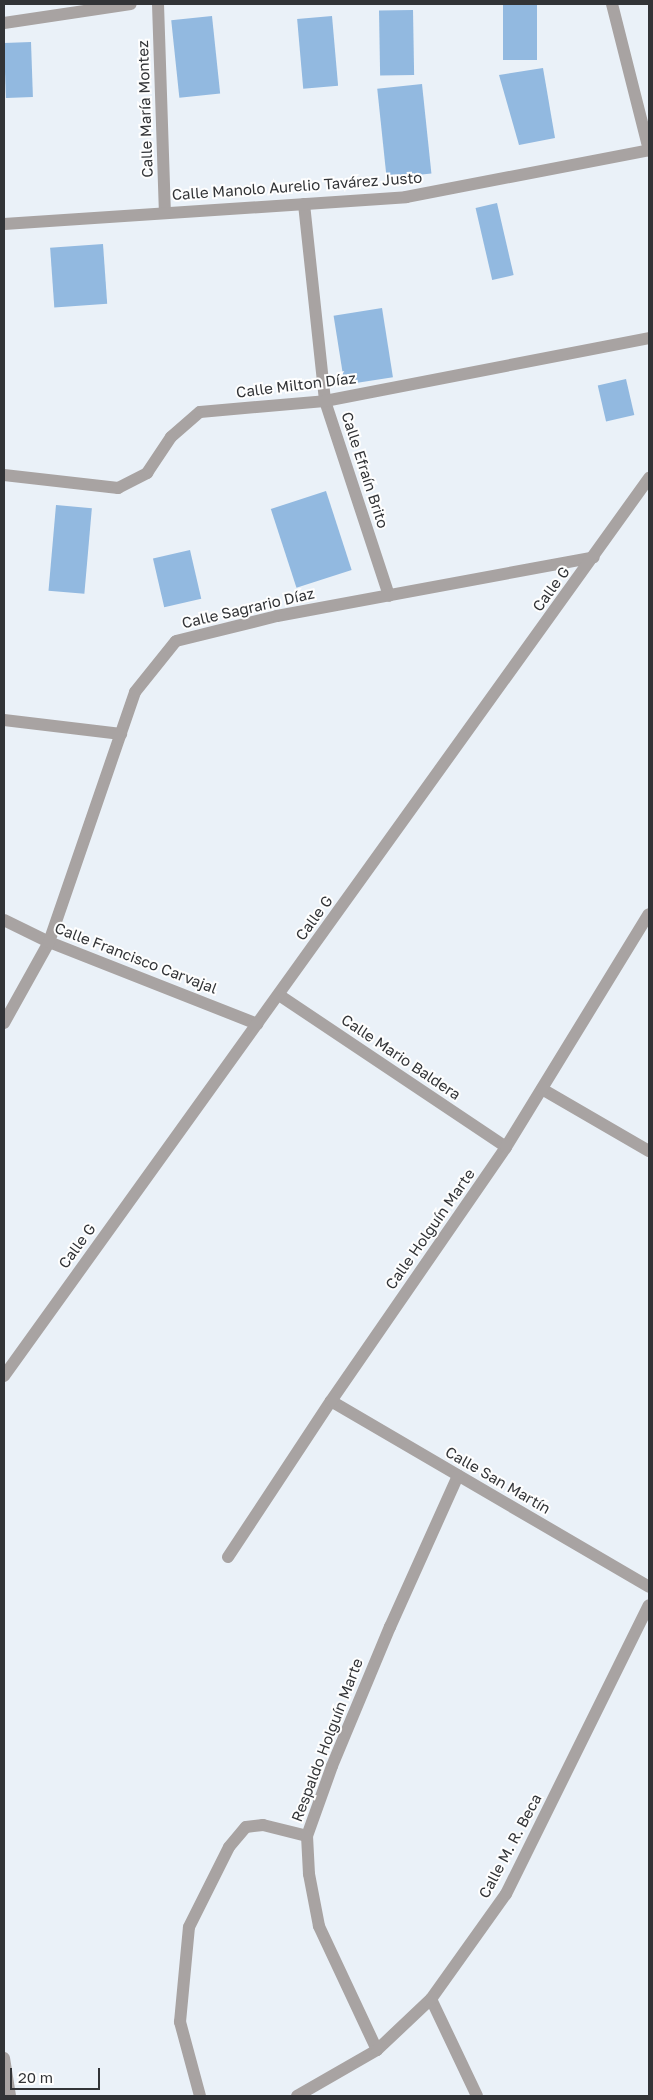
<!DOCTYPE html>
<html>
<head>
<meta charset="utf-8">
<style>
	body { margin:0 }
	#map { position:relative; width:653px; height:2100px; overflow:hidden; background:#eaf1f8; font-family:"Golos Text",sans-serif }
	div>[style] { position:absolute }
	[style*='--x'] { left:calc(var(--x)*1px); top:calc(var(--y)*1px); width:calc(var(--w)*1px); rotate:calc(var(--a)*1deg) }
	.building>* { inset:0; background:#92b9e0; transform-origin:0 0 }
	.minor>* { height:12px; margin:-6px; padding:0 6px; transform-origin:6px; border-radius:6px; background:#a8a3a2 }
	span { translate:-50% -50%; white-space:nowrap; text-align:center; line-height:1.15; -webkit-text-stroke:4px #fefefe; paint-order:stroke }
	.street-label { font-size:15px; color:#323437 }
	.frame { position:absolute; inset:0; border:5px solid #323437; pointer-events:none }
	.scale { position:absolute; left:10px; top:2068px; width:90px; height:22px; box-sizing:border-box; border:2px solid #323437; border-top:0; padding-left:6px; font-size:15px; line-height:18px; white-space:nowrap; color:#323437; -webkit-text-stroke:4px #fefefe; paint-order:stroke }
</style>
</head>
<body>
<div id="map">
	<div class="building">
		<div style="left:503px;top:4px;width:34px;height:56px"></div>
		<div style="left:413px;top:10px;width:65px;height:34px;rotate:89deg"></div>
		<div style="left:212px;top:16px;width:78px;height:41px;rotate:84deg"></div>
		<div style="left:332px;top:16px;width:70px;height:35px;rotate:85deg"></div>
		<div style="left:31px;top:42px;width:55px;height:27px;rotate:88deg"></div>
		<div style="clip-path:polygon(543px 68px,555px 138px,519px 145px,499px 75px)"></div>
		<div style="left:422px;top:84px;width:90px;height:45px;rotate:84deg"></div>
		<div style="left:497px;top:203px;width:74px;height:22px;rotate:77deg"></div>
		<div style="left:103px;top:244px;width:60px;height:53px;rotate:86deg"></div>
		<div style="left:382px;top:308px;width:70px;height:49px;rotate:81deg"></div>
		<div style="left:626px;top:379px;width:37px;height:29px;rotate:77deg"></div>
		<div style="left:326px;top:491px;width:83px;height:58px;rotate:72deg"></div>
		<div style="left:56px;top:505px;width:36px;height:86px;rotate:5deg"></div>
		<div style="left:190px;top:550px;width:50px;height:38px;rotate:77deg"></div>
	</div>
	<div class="minor">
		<div style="--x:158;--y:4;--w:209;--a:88.1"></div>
		<div style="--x:612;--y:4;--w:151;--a:75.8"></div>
		<div style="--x:4;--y:23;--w:128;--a:-8.5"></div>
		<div style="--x:304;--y:204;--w:198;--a:83.9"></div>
		<div style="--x:325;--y:401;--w:205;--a:71.8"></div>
		<div style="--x:4;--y:224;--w:403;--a:-3.8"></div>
		<div style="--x:406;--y:197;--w:248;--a:-10.9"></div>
		<div style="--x:4;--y:475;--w:115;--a:6.5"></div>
		<div style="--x:118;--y:488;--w:33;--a:-27"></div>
		<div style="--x:147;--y:473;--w:43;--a:-56.3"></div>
		<div style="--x:171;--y:437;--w:38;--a:-41"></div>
		<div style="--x:200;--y:412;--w:125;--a:-5"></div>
		<div style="--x:325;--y:401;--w:330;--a:-11"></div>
		<div style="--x:4;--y:720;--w:118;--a:6.8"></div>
		<div style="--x:4;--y:920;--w:50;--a:26.1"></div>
		<div style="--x:49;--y:942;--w:224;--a:21.5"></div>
		<div style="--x:279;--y:995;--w:273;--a:33.8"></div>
		<div style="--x:4;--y:1023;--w:93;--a:-60.9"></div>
		<div style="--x:49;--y:942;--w:264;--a:-71"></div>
		<div style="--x:135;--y:692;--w:65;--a:-51.2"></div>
		<div style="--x:176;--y:641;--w:104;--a:-13.9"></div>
		<div style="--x:277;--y:616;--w:322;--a:-10.5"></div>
		<div style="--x:542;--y:1089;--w:124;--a:30.1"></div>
		<div style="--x:4;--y:1376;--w:1106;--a:-54.31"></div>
		<div style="--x:331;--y:1401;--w:368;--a:30.3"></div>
		<div style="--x:228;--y:1557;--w:187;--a:-56.6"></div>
		<div style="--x:331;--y:1401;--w:308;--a:-55.4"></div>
		<div style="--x:506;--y:1147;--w:273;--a:-58.5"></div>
		<div style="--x:431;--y:1999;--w:107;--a:64.6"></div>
		<div style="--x:377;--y:2050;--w:137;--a:-115.1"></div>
		<div style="--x:319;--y:1926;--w:53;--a:-100.9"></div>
		<div style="--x:309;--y:1874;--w:38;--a:-93"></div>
		<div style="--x:307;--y:1836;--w:74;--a:-70.3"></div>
		<div style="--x:332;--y:1766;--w:151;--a:-67.4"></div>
		<div style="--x:390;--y:1627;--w:166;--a:-65.8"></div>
		<div style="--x:4;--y:2058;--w:38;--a:81"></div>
		<div style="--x:200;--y:2096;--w:77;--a:-105.1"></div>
		<div style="--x:180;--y:2022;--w:95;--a:-84.6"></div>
		<div style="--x:189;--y:1927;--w:89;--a:-63.4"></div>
		<div style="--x:229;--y:1847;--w:26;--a:-50"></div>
		<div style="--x:246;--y:1827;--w:17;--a:-7"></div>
		<div style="--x:263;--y:1825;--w:45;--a:14"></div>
		<div style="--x:297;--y:2096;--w:92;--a:-29.9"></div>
		<div style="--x:377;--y:2050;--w:74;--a:-43.4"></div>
		<div style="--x:431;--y:1999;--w:129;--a:-54.5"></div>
		<div style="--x:506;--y:1894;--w:322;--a:-63.7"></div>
	</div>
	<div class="street-label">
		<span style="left:145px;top:109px;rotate:-92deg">Calle María Montez</span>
		<span style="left:297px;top:186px;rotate:-4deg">Calle Manolo Aurelio Tavárez Justo</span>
		<span style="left:296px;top:385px;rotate:-7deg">Calle Milton Díaz</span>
		<span style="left:365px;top:470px;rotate:72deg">Calle Efraín Brito</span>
		<span style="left:551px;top:589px;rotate:-54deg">Calle G</span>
		<span style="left:248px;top:608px;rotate:-13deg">Calle Sagrario Díaz</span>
		<span style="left:314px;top:918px;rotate:-54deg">Calle G</span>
		<span style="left:136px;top:958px;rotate:21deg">Calle Francisco Carvajal</span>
		<span style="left:401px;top:1057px;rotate:34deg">Calle Mario Baldera</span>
		<span style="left:430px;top:1229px;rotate:-55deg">Calle Holguín Marte</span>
		<span style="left:77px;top:1246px;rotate:-54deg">Calle G</span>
		<span style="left:498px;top:1480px;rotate:30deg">Calle San Martín</span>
		<span style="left:327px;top:1740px;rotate:-69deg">Respaldo Holguín Marte</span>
		<span style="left:510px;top:1846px;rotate:-62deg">Calle M. R. Beca</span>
	</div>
	<div class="frame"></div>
	<div class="scale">20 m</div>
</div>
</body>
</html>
